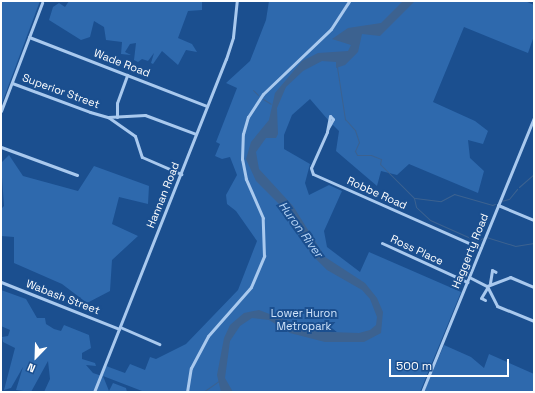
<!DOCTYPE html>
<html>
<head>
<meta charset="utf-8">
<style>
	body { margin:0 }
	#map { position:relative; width:535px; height:393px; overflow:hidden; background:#1b4f8f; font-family:"Space Grotesk",sans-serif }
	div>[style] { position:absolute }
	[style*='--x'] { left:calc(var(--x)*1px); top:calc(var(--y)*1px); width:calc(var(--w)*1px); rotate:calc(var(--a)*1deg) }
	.green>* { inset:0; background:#2e69ad }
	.water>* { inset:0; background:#3c6290 }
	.stream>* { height:1px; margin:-0.5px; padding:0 0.5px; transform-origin:0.5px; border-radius:0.5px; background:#3c6290 }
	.minor>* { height:3px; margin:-1.5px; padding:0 1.5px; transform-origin:1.5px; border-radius:1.5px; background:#a9c9ee }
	span { translate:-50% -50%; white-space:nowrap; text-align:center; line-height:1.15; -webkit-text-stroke:4px #1b4f8f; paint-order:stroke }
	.street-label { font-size:11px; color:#fff }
	.park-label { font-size:11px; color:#cfe3fa }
	.water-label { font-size:12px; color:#b5d3f5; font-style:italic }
	.frame { position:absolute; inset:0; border:2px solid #fff; pointer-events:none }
	.north { position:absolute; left:16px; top:337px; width:40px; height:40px; -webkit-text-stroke:3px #1b4f8f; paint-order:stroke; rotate:203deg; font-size:11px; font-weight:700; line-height:16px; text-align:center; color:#fff }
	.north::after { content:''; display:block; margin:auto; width:14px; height:18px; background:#fff; clip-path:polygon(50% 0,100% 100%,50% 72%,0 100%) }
	.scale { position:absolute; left:389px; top:359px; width:120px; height:18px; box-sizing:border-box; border:2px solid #fff; border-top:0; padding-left:5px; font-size:12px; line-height:14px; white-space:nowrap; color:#fff; -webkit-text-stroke:3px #1b4f8f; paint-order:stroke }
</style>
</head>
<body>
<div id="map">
	<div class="green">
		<div style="clip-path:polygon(1px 1px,40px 1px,2px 103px,1px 102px)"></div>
		<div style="clip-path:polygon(69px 1px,202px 1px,202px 10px,188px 11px,178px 38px,192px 44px,197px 52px,186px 50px,178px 65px,162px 51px,153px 64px,151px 63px,154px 53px,148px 61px,142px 59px,138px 62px,134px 60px,136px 43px,130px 44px,125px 52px,131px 55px,121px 54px,122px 42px,106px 40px,104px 27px,94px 21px,90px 37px,81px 40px,49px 20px,53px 7px,59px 3px,65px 7px)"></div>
		<div style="clip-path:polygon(269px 1px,525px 1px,534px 5px,534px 36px,528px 53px,464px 27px,433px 102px,475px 121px,488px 131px,483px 144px,468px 140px,470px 158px,484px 171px,478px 193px,409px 164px,397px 175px,381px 171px,377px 186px,336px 151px,339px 131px,333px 125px,329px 128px,329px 121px,310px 99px,292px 115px,284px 135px,284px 149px,310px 164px,305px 183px,309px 195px,329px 185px,342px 191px,324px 231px,327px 247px,360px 272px,369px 252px,461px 292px,420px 392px,142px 391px,103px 376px,109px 391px,113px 383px,126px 388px,127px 392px,44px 392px,50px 379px,48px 361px,31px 392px,16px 390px,23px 367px,11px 388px,4px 390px,15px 348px,3px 342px,2px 337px,8px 336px,10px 330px,1px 326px,1px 290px,26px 299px,37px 318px,45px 318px,46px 324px,54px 329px,61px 331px,64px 325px,89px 335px,91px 348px,82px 353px,82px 359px,95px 363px,96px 366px,86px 365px,93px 373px,102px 376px,106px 366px,125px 373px,130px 364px,145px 370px,150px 357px,156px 359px,186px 344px,238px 290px,257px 241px,236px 211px,227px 204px,226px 195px,237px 175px,230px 157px,222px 159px,215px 156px,220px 144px,216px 142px,237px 88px,226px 83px,250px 61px,266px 20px)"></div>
		<div style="clip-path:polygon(9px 155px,23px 176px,78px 191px,94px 166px,149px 186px,148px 204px,119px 197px,112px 224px,138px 236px,112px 260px,110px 291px,87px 303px,62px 284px,14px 263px,14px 237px,1px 236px,1px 262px,1px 209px,4px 206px,1px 163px)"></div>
		<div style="clip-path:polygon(444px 345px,471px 357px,484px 368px,489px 354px,534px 374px,534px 392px,424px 392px)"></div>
	</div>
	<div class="water">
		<div style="clip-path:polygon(403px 1px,415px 1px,380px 36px,362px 34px,358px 52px,345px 65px,336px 68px,336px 62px,322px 61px,303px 71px,286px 87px,277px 108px,278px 134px,276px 138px,266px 138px,256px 152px,259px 169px,293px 206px,325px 257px,365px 283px,377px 298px,383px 312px,381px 333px,364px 342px,325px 342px,290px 333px,269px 320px,252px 318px,240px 326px,230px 341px,225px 378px,233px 392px,221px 392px,217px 375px,224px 338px,230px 325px,244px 313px,259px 310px,309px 329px,330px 332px,359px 333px,370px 330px,376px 325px,377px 317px,370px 299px,362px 290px,327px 270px,313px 256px,279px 204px,256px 181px,246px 159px,251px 142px,269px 120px,275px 93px,302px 61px,318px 53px,348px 51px,351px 45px,332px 39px,348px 28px,381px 23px)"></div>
	</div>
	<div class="stream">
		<div style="--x:337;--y:67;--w:53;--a:81.3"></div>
		<div style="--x:345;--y:119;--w:15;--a:48"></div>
		<div style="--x:355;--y:130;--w:13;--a:72"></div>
		<div style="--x:359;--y:142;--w:10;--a:114"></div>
		<div style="--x:355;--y:151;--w:4;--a:63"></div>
		<div style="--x:357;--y:155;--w:14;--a:0"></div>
		<div style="--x:371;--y:155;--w:11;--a:22"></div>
		<div style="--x:381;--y:159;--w:5;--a:101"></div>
		<div style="--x:380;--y:164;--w:48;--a:45"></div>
		<div style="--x:414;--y:198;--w:9;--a:77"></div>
		<div style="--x:416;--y:207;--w:19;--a:43"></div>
		<div style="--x:430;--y:220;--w:51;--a:24.1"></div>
		<div style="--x:477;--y:241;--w:7;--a:-27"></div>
		<div style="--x:253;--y:90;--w:7;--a:45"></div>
		<div style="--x:263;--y:99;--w:9;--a:32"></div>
		<div style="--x:519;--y:187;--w:20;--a:-41"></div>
		<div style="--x:415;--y:198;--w:26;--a:7"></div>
		<div style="--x:441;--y:201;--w:15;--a:-28"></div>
		<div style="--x:454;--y:194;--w:40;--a:16"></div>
		<div style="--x:492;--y:205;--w:3;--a:-18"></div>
		<div style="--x:501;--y:201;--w:8;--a:-14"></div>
		<div style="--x:509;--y:199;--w:13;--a:-51"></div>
		<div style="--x:486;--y:237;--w:30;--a:17"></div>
		<div style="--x:515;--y:246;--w:19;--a:-9"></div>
		<div style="--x:136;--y:392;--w:1;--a:0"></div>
		<div style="--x:203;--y:392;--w:19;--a:-35"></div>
	</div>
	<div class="minor">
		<div style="--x:29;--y:37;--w:191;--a:21.2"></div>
		<div style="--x:12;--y:83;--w:83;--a:20.4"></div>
		<div style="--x:90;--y:112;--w:19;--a:16"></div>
		<div style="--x:108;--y:117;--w:37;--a:-3"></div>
		<div style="--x:145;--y:115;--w:54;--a:20.4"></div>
		<div style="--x:1;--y:111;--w:116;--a:-69.2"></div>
		<div style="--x:108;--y:117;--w:33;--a:35"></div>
		<div style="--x:135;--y:136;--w:22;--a:72"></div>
		<div style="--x:142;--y:157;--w:43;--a:23.6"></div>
		<div style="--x:117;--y:117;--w:14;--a:-90"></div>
		<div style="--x:117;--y:103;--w:30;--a:-70"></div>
		<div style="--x:328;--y:128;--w:10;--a:-61"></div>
		<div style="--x:333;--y:119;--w:4;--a:-135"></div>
		<div style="--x:330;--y:116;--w:16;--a:101"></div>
		<div style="--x:327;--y:132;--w:39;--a:114"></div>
		<div style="--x:311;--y:168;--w:6;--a:72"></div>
		<div style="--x:313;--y:174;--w:183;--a:23.9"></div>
		<div style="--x:1;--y:147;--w:81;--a:20.2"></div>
		<div style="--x:498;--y:205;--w:39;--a:23"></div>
		<div style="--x:382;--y:243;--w:94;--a:24.6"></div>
		<div style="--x:469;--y:277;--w:20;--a:27"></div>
		<div style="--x:1;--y:282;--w:127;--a:21.7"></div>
		<div style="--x:490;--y:283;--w:13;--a:-81"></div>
		<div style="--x:492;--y:270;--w:4;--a:27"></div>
		<div style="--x:487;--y:286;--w:22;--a:63"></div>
		<div style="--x:497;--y:306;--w:40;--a:22"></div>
		<div style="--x:487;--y:286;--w:25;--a:-21"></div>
		<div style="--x:510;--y:277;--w:26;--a:23"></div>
		<div style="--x:485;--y:300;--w:4;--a:-153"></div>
		<div style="--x:481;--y:298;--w:12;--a:-59"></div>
		<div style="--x:120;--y:327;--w:43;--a:23.6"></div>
		<div style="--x:94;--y:392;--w:358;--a:-68.4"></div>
		<div style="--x:226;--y:59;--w:23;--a:-72"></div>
		<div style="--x:233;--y:37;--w:36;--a:-84"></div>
		<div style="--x:187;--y:392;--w:24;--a:-81"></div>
		<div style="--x:191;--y:368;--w:36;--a:-62"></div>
		<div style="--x:208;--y:336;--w:65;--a:-48.7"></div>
		<div style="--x:251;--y:287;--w:34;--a:-67"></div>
		<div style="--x:264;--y:256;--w:38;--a:-92"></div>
		<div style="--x:263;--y:218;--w:43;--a:-113.6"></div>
		<div style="--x:246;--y:179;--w:20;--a:-101"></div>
		<div style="--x:242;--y:159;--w:25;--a:-88"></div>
		<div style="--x:243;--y:134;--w:18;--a:-74"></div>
		<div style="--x:248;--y:117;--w:27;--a:-57"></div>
		<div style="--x:263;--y:94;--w:94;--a:-43.7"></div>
		<div style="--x:331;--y:29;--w:33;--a:-57"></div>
		<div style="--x:422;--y:392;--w:297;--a:-67.8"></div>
	</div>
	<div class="street-label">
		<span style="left:122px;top:63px;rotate:21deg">Wade Road</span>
		<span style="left:61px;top:91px;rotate:20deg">Superior Street</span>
		<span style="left:377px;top:193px;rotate:24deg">Robbe Road</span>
		<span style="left:163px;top:195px;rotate:-68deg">Hannan Road</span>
		<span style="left:417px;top:250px;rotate:25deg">Ross Place</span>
		<span style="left:470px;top:251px;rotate:-68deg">Haggerty Road</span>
		<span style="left:63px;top:297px;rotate:21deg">Wabash Street</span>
	</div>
	<div class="park-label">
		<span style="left:304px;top:320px">Lower Huron<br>Metropark</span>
	</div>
	<div class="water-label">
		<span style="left:300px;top:230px;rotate:54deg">Huron River</span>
	</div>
	<div class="frame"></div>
	<div class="north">N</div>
	<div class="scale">500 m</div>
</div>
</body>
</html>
